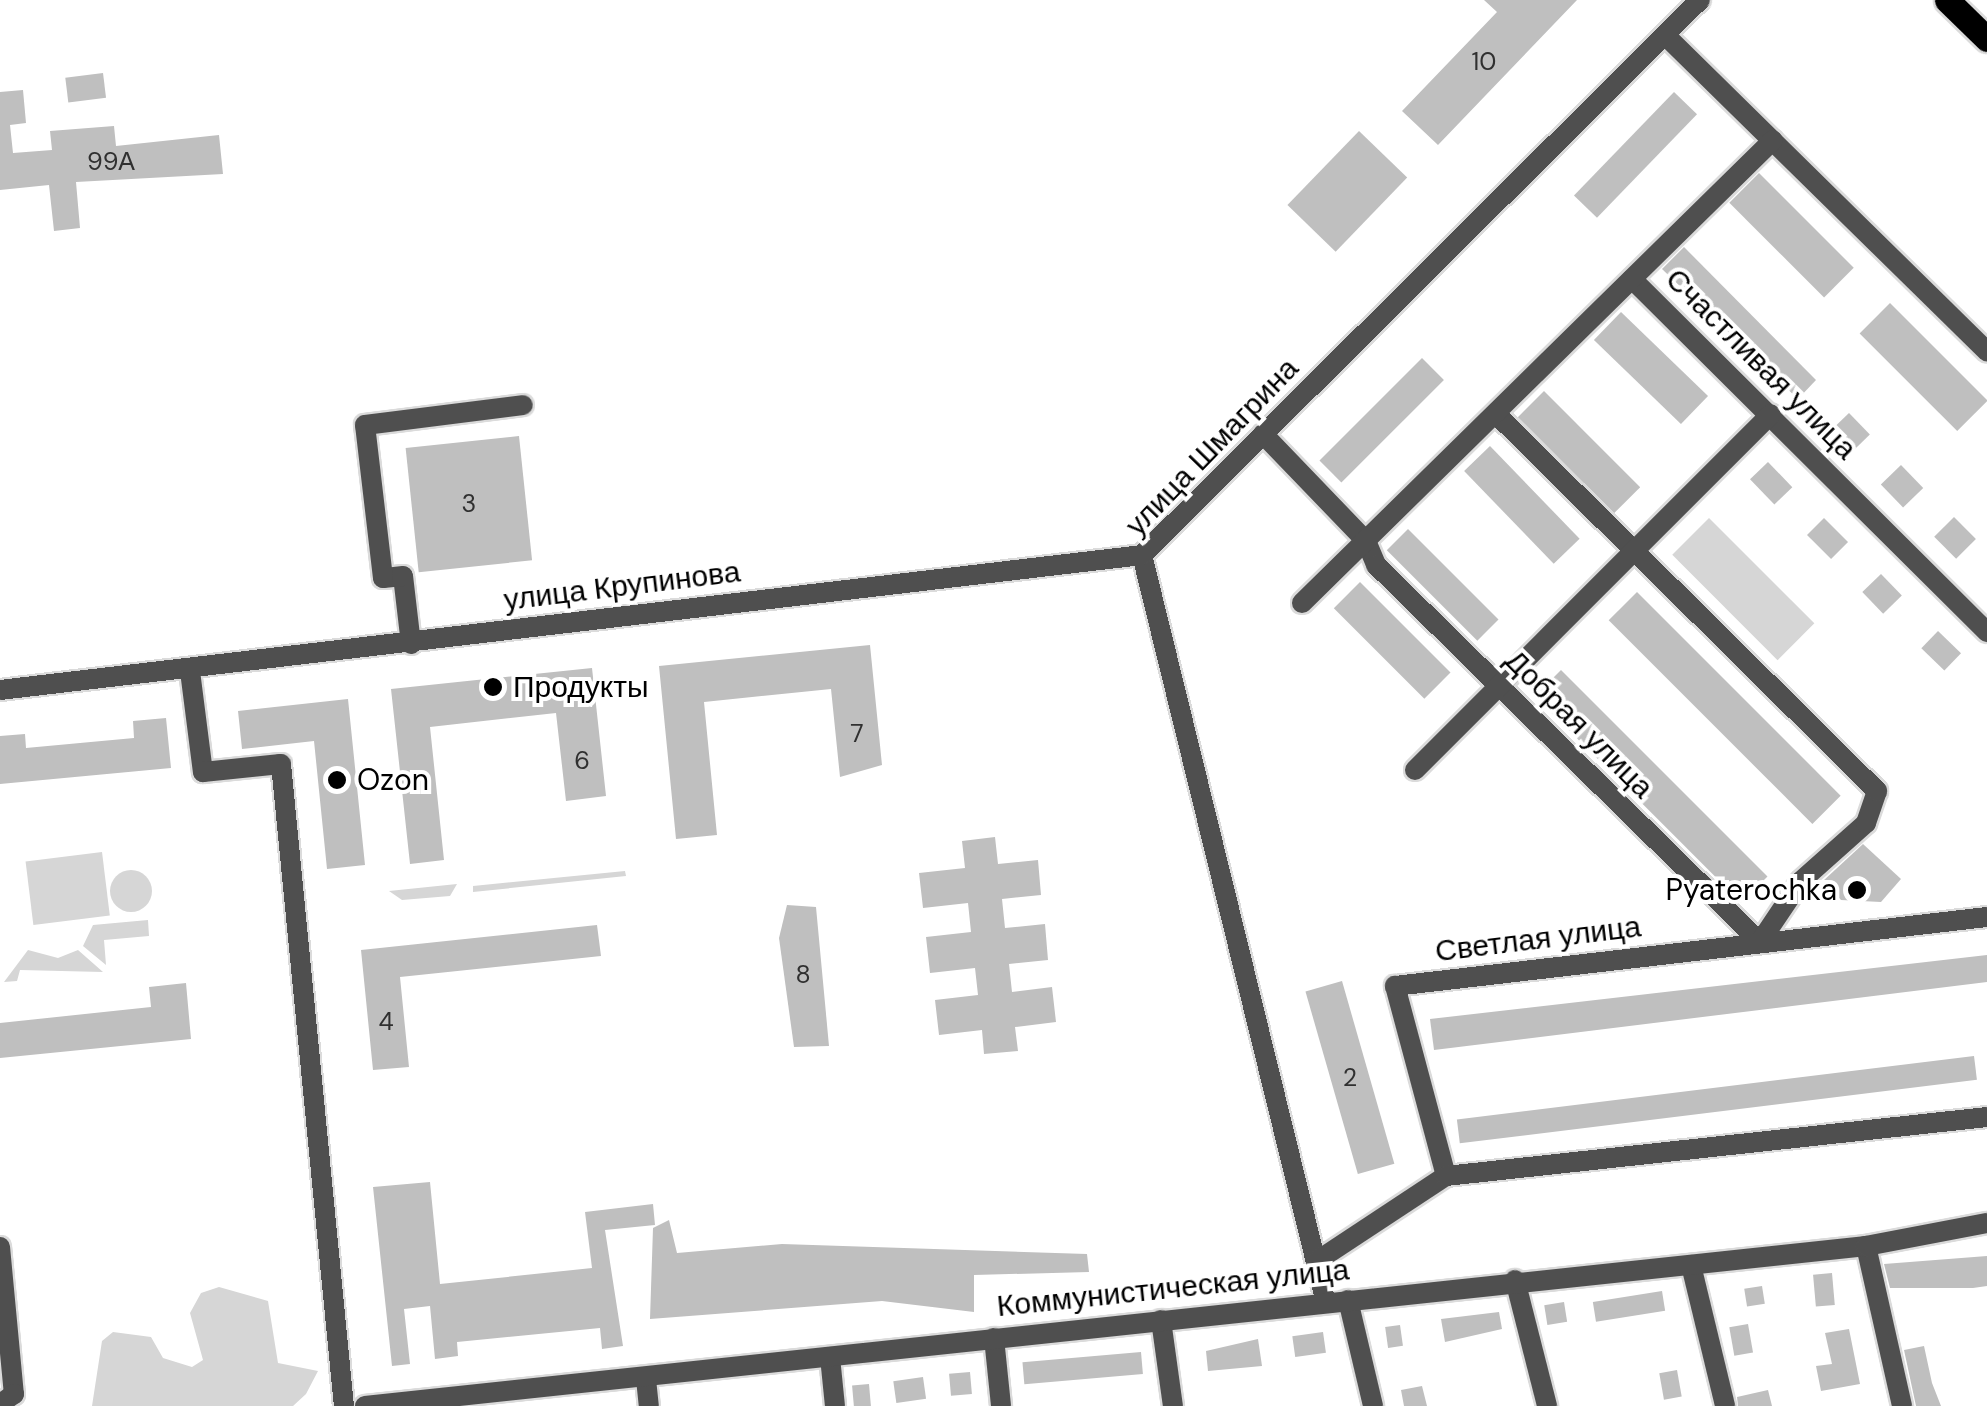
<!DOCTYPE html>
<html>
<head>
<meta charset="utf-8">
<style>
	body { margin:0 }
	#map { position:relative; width:1987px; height:1406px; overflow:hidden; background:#fff; font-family:"DM Sans",sans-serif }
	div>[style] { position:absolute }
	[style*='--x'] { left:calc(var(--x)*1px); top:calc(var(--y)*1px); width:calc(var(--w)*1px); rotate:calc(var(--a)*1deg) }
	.green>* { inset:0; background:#d6d6d6; transform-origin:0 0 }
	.round { border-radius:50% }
	.building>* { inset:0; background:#bfbfbf; transform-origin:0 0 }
	.roads { filter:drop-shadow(2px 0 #dbdbdb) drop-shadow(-2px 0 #dbdbdb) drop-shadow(0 2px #dbdbdb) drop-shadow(0 -2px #dbdbdb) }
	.street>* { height:20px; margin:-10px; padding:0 10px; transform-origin:10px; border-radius:10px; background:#4f4f4f }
	.primary>* { height:25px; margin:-12.5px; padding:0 12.5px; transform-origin:12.5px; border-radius:12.5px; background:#000 }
	.dots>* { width:28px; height:28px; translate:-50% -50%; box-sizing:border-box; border:5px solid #fff; border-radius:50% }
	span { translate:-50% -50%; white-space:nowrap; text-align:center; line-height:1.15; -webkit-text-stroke:8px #fff; paint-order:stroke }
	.number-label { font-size:25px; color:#303030 }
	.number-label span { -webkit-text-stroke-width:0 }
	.street-label { font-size:30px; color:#000 }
	.poi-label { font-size:30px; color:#000 }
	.left { translate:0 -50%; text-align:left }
	.right { translate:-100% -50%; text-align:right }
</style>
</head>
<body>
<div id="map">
	<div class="green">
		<div style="left:1709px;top:518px;width:149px;height:52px;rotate:45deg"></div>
		<div style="left:102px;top:852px;width:64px;height:77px;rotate:83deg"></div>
		<div class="round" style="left:110px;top:870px;width:42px;height:42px"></div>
		<div style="clip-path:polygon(625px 871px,626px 876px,473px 892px,473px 886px)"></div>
		<div style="clip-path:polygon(457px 884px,450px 896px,402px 900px,389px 891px)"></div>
		<div style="clip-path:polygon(148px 920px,149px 936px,104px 940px,106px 965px,83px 946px,93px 925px)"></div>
		<div style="clip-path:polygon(28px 950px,58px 958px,78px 950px,103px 972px,20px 970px,17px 981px,4px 982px)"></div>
		<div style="clip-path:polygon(219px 1287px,268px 1301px,278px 1363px,318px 1371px,306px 1394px,293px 1406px,92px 1406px,102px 1341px,113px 1332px,151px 1337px,163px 1358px,192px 1367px,203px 1360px,190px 1313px,201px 1293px)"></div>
	</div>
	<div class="building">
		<div style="clip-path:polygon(1484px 0,1577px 0,1438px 145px,1402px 111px,1497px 12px)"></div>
		<div style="left:103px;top:73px;width:25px;height:38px;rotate:83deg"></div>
		<div style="clip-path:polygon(23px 90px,26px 123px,10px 125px,13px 153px,52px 150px,50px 131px,114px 126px,116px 146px,219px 135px,223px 174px,76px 182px,80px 228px,54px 231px,49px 185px,0 190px,0 92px)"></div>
		<div style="left:1674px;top:92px;width:32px;height:144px;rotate:44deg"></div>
		<div style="left:1359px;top:131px;width:67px;height:103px;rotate:44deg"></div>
		<div style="left:1759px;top:173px;width:134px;height:42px;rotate:45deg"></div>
		<div style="clip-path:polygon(1684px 247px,1816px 380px,1798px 399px,1662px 269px)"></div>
		<div style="left:1890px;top:303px;width:138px;height:43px;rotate:45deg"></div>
		<div style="left:1621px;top:312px;width:121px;height:39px;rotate:44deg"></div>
		<div style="left:1422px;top:358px;width:31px;height:145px;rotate:45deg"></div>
		<div style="left:1544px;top:391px;width:136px;height:37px;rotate:45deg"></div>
		<div style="left:1849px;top:413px;width:30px;height:26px;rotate:46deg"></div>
		<div style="left:519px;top:436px;width:125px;height:114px;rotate:84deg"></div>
		<div style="left:1490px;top:446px;width:129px;height:36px;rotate:46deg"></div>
		<div style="left:1768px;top:462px;width:35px;height:25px;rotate:46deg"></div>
		<div style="left:1901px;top:465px;width:32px;height:28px;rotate:46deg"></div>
		<div style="left:1954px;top:517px;width:31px;height:28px;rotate:45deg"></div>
		<div style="left:1824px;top:518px;width:34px;height:24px;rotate:45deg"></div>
		<div style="left:1408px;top:529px;width:128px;height:30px;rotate:45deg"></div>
		<div style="left:1881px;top:574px;width:30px;height:26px;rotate:46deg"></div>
		<div style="left:1360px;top:582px;width:128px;height:37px;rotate:45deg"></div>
		<div style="left:1637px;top:592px;width:288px;height:40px;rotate:45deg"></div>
		<div style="left:1938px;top:631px;width:32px;height:24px;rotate:44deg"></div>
		<div style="clip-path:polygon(870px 645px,882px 765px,840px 777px,831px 689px,704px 702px,717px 835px,676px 839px,659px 666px)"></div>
		<div style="clip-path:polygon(592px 668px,606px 796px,566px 801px,556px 713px,430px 727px,444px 860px,410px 864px,391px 689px)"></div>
		<div style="left:1561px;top:670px;width:292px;height:37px;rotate:45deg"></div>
		<div style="clip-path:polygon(348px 699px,365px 865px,327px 869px,314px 741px,242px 749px,238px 711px)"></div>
		<div style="clip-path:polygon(166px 718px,171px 768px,0 784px,0 736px,25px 734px,26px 748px,134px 738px,133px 721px)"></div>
		<div style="clip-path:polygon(995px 837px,998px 864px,1038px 860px,1041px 895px,1002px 899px,1005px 928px,1045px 924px,1048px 960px,1009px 964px,1012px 992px,1052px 987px,1056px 1022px,1015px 1027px,1018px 1051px,984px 1054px,982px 1030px,939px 1035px,935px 1000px,978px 995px,975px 968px,930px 973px,926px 937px,971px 932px,968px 903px,923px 908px,919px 873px,965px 868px,962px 841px)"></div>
		<div style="clip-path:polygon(1863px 844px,1901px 879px,1881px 902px,1841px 900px,1823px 881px)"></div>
		<div style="clip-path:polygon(787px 905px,816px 907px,829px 1046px,794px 1047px,779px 938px)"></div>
		<div style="clip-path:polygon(597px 925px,601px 956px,400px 977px,409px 1067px,373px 1070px,361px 950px)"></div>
		<div style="clip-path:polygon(1987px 955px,1987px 982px,1434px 1050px,1430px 1019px)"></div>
		<div style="left:1342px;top:981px;width:190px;height:38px;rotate:74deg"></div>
		<div style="clip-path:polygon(186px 983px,191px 1039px,0 1058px,0 1023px,151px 1007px,149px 987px)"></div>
		<div style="left:1974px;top:1056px;width:24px;height:521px;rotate:83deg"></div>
		<div style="clip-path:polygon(430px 1182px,440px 1284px,592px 1268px,585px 1212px,653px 1204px,655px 1225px,605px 1230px,623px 1346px,602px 1349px,600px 1328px,457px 1342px,458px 1356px,435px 1359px,430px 1306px,404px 1309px,410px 1364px,392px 1366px,373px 1187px)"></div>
		<div style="clip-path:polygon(669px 1220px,677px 1253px,782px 1244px,1087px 1254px,1089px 1272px,974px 1275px,974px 1312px,882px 1301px,650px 1319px,653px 1228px)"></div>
		<div style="clip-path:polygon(1987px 1256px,1987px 1286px,1973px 1288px,1890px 1288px,1884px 1264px)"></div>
		<div style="left:1832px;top:1273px;width:32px;height:19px;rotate:85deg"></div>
		<div style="left:1762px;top:1286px;width:18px;height:18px;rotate:81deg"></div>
		<div style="left:1662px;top:1291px;width:20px;height:70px;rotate:81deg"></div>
		<div style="left:1564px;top:1302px;width:20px;height:20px;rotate:81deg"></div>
		<div style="clip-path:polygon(1499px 1312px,1502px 1329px,1445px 1342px,1441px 1319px)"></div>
		<div style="left:1748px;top:1324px;width:29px;height:19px;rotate:80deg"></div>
		<div style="left:1400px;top:1325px;width:21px;height:15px;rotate:82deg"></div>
		<div style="clip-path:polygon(1849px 1329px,1860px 1384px,1821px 1391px,1816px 1366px,1832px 1364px,1825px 1333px)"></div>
		<div style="left:1323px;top:1332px;width:21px;height:31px;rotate:82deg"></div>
		<div style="clip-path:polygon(1258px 1339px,1262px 1366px,1208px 1371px,1206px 1351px)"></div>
		<div style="clip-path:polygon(1924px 1346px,1932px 1383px,1941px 1406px,1916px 1406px,1904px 1350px)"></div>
		<div style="left:1141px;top:1352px;width:22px;height:119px;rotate:85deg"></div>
		<div style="left:1677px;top:1370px;width:27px;height:18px;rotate:80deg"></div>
		<div style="left:970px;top:1372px;width:22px;height:21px;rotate:85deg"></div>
		<div style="left:923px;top:1377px;width:22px;height:30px;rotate:82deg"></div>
		<div style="left:869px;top:1384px;width:22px;height:17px;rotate:85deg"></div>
		<div style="clip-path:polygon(1422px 1386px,1427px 1406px,1404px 1406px,1401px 1390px)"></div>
		<div style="clip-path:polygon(1768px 1390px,1772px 1406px,1738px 1406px,1737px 1397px)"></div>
	</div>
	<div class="roads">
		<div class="street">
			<div style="--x:1666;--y:36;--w:450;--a:44.5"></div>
			<div style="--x:1632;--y:279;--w:501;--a:44.84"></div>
			<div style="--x:1263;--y:434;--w:149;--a:46.1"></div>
			<div style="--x:1366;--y:541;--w:26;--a:67"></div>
			<div style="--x:1376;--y:565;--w:538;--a:44.47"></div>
			<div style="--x:1760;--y:942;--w:73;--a:-56.1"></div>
			<div style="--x:1801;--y:881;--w:87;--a:-41.7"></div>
			<div style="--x:1866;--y:823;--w:34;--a:-71"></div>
			<div style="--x:1877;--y:791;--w:536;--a:-135.3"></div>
			<div style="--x:1142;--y:555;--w:787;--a:-44.85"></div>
			<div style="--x:1142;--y:555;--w:770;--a:76.18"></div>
			<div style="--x:1302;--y:603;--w:660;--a:-44.51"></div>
			<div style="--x:411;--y:644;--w:68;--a:-96.7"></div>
			<div style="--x:403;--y:576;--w:20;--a:174"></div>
			<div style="--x:383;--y:578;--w:154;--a:-96.7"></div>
			<div style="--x:365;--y:425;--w:159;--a:-7.2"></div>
			<div style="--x:190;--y:671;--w:102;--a:82.7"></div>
			<div style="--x:203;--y:772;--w:78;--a:-5.9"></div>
			<div style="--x:281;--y:764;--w:645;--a:84.4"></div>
			<div style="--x:0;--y:690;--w:1150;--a:-6.74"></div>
			<div style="--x:1415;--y:770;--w:503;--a:-45"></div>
			<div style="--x:1446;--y:1176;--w:197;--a:-105"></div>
			<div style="--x:1395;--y:986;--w:596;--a:-6.65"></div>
			<div style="--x:1866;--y:1246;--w:164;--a:77.3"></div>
			<div style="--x:0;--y:1247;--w:148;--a:84.6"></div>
			<div style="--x:14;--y:1394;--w:17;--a:144"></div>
			<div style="--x:1317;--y:1261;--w:154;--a:-33.4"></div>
			<div style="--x:1446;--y:1176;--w:544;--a:-6.22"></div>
			<div style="--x:1691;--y:1265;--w:145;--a:76.4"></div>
			<div style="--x:1515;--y:1280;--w:130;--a:75.7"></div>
			<div style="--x:1348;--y:1300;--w:109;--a:76.7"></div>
			<div style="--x:1161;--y:1320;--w:87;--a:82.1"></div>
			<div style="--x:994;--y:1338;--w:68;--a:84.1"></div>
			<div style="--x:830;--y:1357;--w:49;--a:84.2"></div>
			<div style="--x:646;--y:1379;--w:27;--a:84"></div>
			<div style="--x:365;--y:1406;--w:1510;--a:-6.08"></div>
			<div style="--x:1866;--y:1246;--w:123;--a:-10.8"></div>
		</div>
		<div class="primary">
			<div style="--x:1947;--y:0;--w:56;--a:44.3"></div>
		</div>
	</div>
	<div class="dots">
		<div style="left:493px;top:687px;background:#000"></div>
		<div style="left:337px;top:780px;background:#000"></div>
		<div style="left:1857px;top:890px;background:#000"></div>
	</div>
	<div class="number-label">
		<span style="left:1484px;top:62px">10</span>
		<span style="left:111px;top:162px">99А</span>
		<span style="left:469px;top:504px">3</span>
		<span style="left:857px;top:734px">7</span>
		<span style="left:582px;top:761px">6</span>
		<span style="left:803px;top:975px">8</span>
		<span style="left:386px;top:1022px">4</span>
		<span style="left:1350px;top:1078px">2</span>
	</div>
	<div class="street-label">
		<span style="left:1761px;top:364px;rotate:45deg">Счастливая улица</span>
		<span style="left:1212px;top:447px;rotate:-46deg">улица Шмагрина</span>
		<span style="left:622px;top:586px;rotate:-7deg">улица Крупинова</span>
		<span style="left:1579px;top:724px;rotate:45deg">Добрая улица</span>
		<span style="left:1538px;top:939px;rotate:-7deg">Светлая улица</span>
		<span style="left:1173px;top:1288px;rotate:-6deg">Коммунистическая улица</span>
	</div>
	<div class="poi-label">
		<span class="left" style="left:513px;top:687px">Продукты</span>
		<span class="left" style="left:357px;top:780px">Ozon</span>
		<span class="right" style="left:1837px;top:890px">Pyaterochka</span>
	</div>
</div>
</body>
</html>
